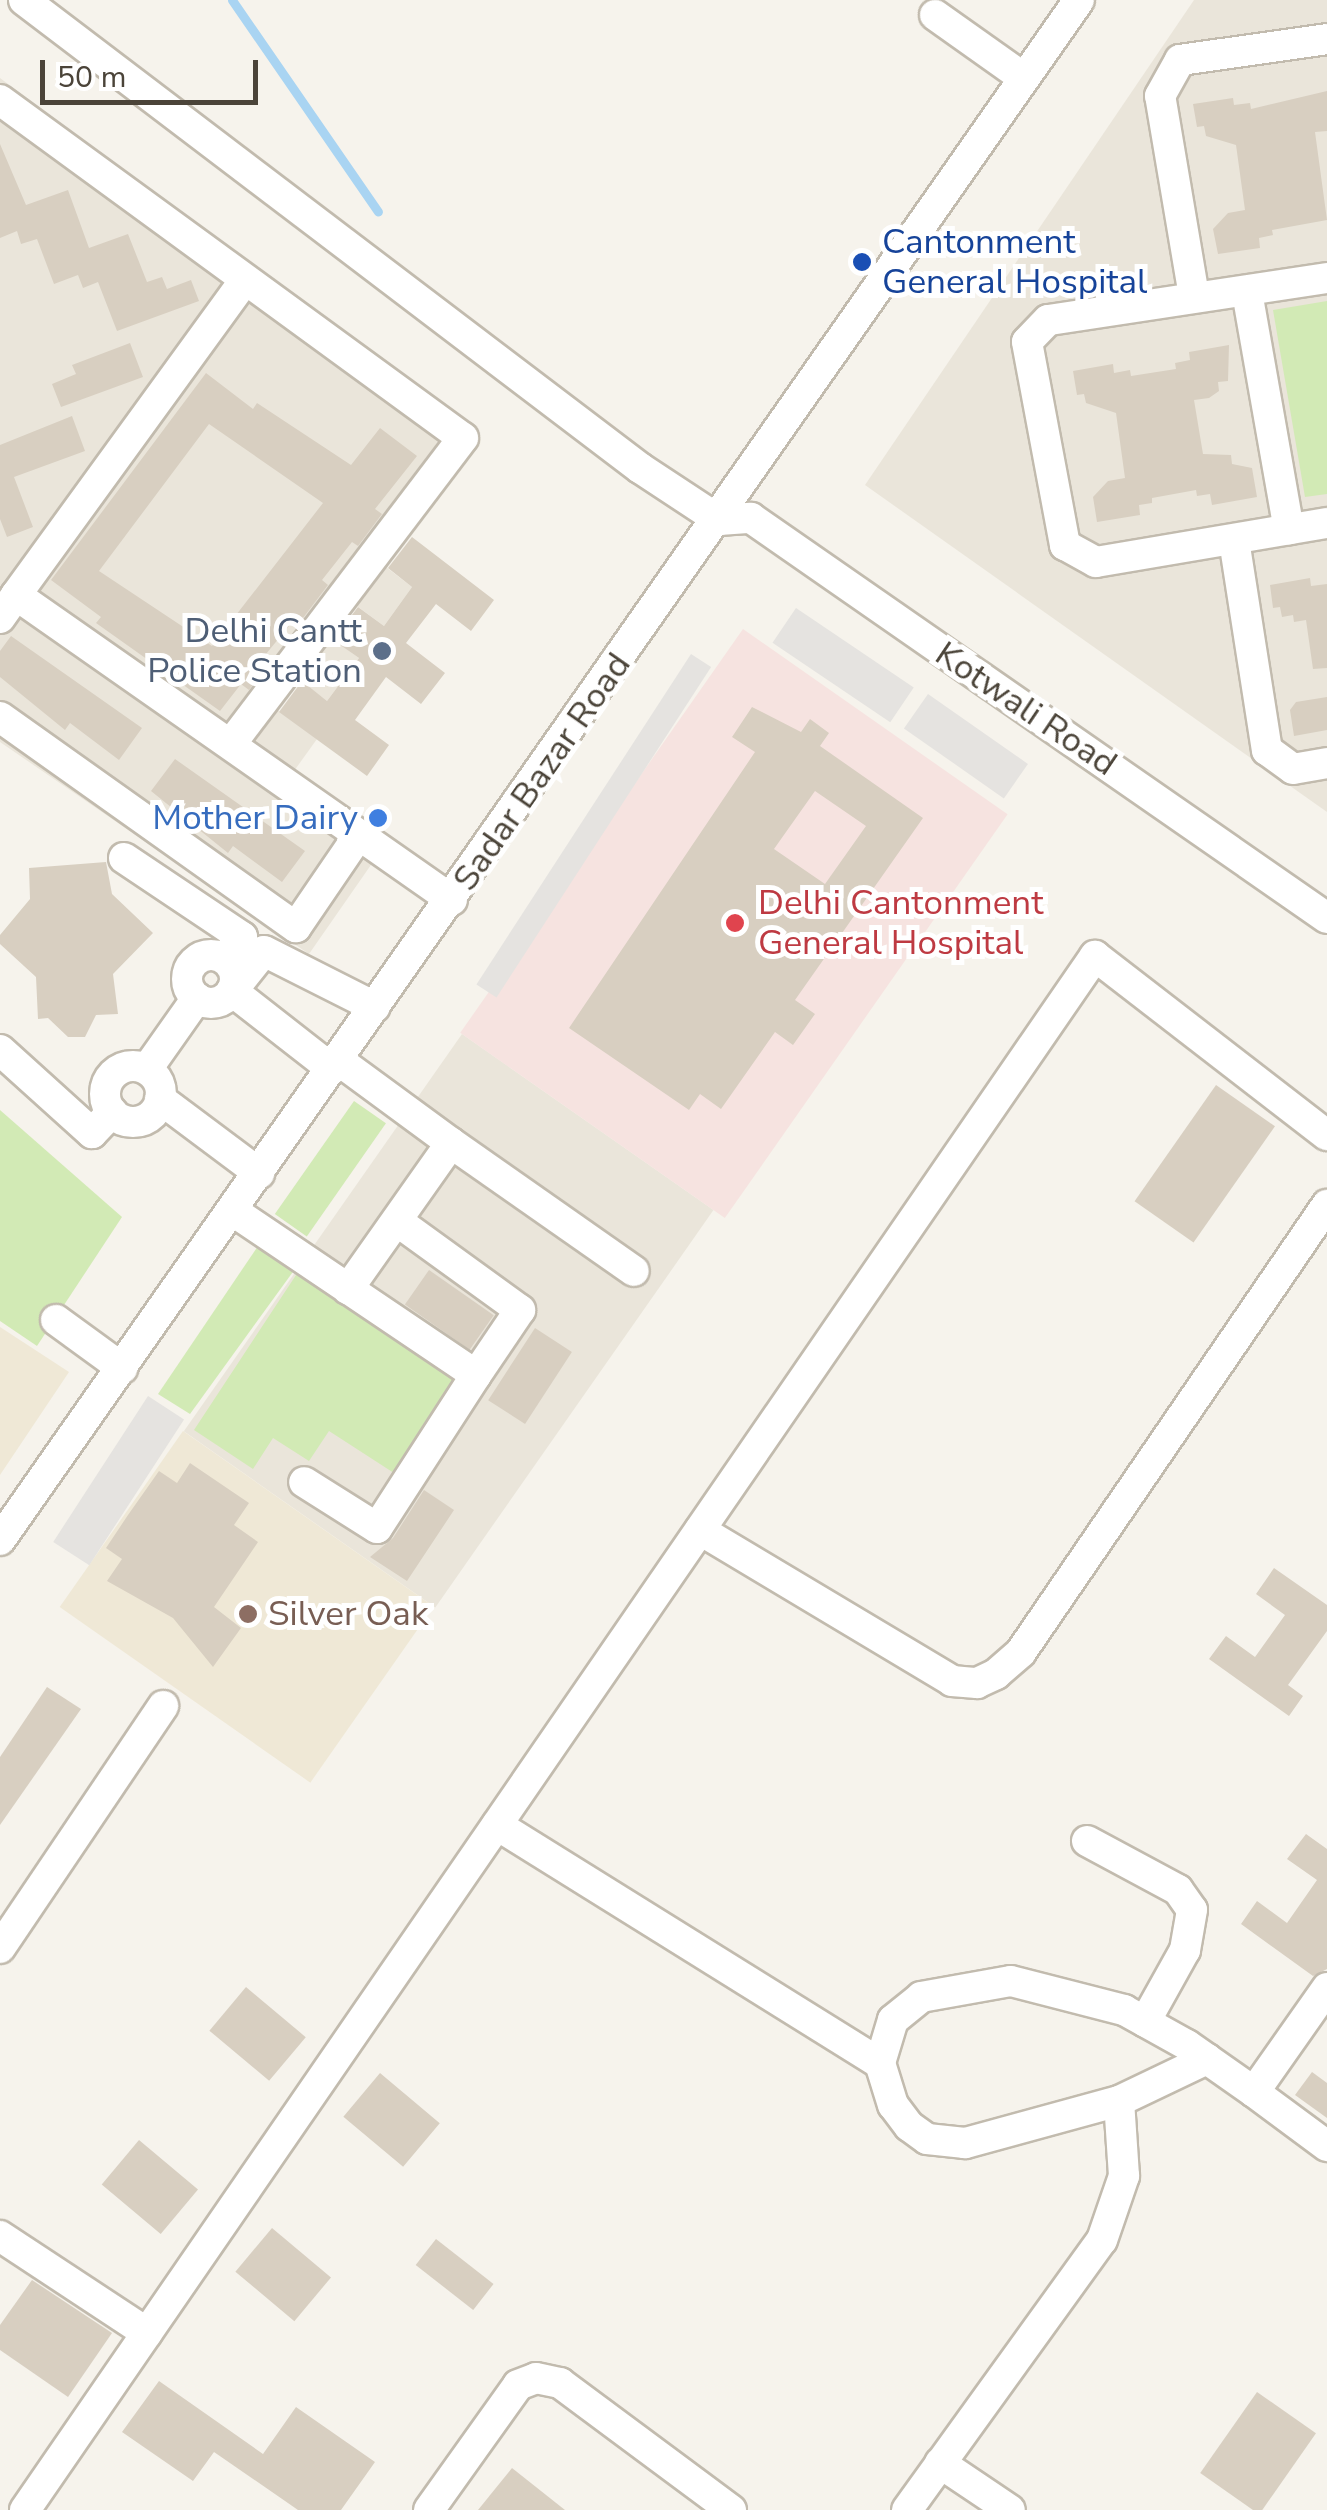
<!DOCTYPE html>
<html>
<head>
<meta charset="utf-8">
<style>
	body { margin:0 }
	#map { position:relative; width:1327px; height:2510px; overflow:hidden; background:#f6f3ec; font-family:"Nunito Sans",sans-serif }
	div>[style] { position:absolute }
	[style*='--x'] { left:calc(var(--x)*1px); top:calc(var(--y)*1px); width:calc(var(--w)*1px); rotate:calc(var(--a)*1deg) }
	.residential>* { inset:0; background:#eae5da; transform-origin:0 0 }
	.education>* { inset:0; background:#efe8d6; transform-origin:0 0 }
	.medical>* { inset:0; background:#f6e3e0; transform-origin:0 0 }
	.green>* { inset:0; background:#d2eab5; transform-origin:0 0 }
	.parking>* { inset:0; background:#e5e3e0; transform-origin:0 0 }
	.stream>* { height:9px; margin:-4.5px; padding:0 4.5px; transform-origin:4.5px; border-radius:4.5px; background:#a9d4f2 }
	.building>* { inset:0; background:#d8cfc1; transform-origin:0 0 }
	.roads { filter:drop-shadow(2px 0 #c2bbae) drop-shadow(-2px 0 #c2bbae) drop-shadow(0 2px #c2bbae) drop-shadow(0 -2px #c2bbae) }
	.minor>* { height:30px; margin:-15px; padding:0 15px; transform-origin:15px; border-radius:15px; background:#fff }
	.minor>.ring { margin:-15px; padding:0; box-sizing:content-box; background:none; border:30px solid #fff; border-radius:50% }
	.dots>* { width:28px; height:28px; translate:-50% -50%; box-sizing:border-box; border:5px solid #fff; border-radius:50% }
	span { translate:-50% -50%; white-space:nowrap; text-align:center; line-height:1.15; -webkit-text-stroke:10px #fff; paint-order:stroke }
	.transit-label { font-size:35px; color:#164399 }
	.left { translate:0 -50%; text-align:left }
	.service-label { font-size:35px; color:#4e5e75 }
	.right { translate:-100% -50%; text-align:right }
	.street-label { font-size:35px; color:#4b4439 }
	.shop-label { font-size:35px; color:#366cbe }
	.health-label { font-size:35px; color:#be3a42 }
	.education-label { font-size:35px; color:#785e54 }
	.scale { position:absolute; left:40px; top:60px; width:218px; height:45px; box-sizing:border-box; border:5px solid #4b4439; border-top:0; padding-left:12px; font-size:30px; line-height:35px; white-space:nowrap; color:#4b4439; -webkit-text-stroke:8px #fff; paint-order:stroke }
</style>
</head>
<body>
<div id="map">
	<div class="residential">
		<div style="clip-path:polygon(1194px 0,1327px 0,1327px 812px,865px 485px)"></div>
		<div style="clip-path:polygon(0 78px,479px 435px,382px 564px,412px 587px,384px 626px,353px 603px,328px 636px,359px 658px,327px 701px,296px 677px,272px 706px,317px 739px,294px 771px,389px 839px,309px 954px,0 742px)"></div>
		<div style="left:462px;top:1034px;width:307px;height:485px;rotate:35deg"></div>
	</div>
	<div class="education">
		<div style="clip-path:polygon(0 1327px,69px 1372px,0 1475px)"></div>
		<div style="left:183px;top:1431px;width:306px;height:215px;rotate:35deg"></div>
	</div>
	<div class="medical">
		<div style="left:743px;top:629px;width:323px;height:493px;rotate:35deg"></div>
	</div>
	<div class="green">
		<div style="clip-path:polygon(1327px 301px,1327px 494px,1305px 497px,1273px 310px)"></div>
		<div style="left:354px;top:1101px;width:39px;height:138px;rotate:35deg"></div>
		<div style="clip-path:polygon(0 1110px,122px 1217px,37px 1346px,0 1321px)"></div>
		<div style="clip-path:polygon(258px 1246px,295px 1269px,190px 1414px,158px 1394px)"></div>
		<div style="clip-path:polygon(300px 1269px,463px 1376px,397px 1475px,329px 1431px,309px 1461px,273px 1438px,253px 1469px,194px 1430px)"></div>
	</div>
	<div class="parking">
		<div style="left:796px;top:608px;width:142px;height:42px;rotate:34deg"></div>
		<div style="left:691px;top:654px;width:24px;height:394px;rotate:33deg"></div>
		<div style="left:928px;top:694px;width:122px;height:42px;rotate:35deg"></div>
		<div style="left:148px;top:1396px;width:43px;height:174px;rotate:33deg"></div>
	</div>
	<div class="stream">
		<div style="--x:232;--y:0;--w:257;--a:55.4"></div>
	</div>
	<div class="building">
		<div style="clip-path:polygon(1327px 91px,1327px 131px,1315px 132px,1327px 220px,1272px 230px,1273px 235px,1259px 238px,1260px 248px,1218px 254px,1213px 229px,1228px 213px,1245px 210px,1236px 145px,1206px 136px,1204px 126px,1197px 127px,1193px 104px,1233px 98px,1234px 105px,1250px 103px,1251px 109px)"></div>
		<div style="clip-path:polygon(0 144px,26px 205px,68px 190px,89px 248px,128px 234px,147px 282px,162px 277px,167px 289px,191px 280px,199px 301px,117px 331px,98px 282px,83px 288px,78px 275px,54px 284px,37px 239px,21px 244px,17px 231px,0 238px)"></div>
		<div style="clip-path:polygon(130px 343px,143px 377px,61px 407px,52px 384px,76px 374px,72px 365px)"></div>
		<div style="clip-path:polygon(1229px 345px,1228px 381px,1218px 382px,1219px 391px,1209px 398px,1194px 400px,1203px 454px,1231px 455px,1232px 464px,1252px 468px,1257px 497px,1212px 505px,1210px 494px,1197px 496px,1196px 490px,1152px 498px,1152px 503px,1139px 505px,1140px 515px,1097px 522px,1093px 497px,1108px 481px,1125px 478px,1116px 413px,1086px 403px,1084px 394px,1077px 395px,1073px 371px,1113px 364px,1114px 373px,1130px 370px,1131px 376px,1176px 369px,1175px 363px,1190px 360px,1189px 352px)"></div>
		<div style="clip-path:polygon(evenodd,206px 373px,253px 409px,257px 403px,351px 465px,380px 428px,417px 456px,375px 509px,382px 514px,358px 546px,352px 542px,322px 580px,328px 585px,303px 618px,298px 615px,266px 654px,272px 658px,249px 690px,241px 684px,220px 711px,96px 623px,101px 617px,51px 580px,206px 373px,209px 424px,323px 503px,212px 646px,99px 571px,209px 424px)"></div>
		<div style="clip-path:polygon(72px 416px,85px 451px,14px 477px,33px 527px,7px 537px,0 519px,0 445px)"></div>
		<div style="clip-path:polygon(412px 537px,494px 600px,471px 631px,436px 604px,406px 643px,445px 673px,421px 704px,386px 677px,355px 720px,389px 745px,367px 776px,279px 712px,302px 681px,327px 701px,359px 658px,333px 640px,358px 607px,384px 626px,412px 587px,388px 568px)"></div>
		<div style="clip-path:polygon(1310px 578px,1311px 586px,1327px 584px,1327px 668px,1313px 669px,1306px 620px,1294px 622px,1293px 615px,1282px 617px,1280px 607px,1273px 608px,1270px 585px)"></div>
		<div style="clip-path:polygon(11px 636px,142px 728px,119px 760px,70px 723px,65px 730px,0 677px,0 651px)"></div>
		<div style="clip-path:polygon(1327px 697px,1327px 730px,1294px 736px,1290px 710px,1296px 702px)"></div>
		<div style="clip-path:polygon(evenodd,752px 707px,801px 732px,810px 719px,829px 733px,820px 746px,923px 818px,795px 1000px,815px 1014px,793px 1045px,775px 1032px,721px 1109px,700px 1094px,689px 1110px,569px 1028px,755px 752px,732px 737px,752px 707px,815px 791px,866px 826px,825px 884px,774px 849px,815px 791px)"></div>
		<div style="clip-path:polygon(175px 759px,305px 851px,282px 882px,233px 846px,228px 853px,151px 791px)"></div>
		<div style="clip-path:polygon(106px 862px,112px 894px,153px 933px,113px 974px,118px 1014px,96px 1015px,85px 1037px,68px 1037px,48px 1018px,38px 1019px,36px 977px,0 944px,0 935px,30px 899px,29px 868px)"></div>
		<div style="left:1216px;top:1085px;width:72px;height:142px;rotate:35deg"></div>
		<div style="left:429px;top:1270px;width:79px;height:42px;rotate:35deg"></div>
		<div style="left:535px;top:1328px;width:44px;height:86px;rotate:33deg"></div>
		<div style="clip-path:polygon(190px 1463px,249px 1503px,234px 1525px,258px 1542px,214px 1607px,241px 1628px,213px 1667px,173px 1618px,107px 1581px,122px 1559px,106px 1548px,128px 1515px,159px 1471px,177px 1483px)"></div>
		<div style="clip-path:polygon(424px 1490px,454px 1510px,407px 1581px,370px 1557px,393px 1538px)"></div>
		<div style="clip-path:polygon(1274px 1568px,1327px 1605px,1327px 1631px,1288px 1685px,1303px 1696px,1289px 1716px,1209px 1659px,1226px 1636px,1255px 1657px,1285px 1615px,1256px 1594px)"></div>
		<div style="clip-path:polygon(47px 1687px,81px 1709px,0 1825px,0 1757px)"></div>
		<div style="clip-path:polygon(1306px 1834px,1327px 1849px,1327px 1969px,1313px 1976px,1241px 1924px,1257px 1901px,1287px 1923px,1317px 1880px,1287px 1859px)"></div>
		<div style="left:246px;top:1987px;width:78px;height:57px;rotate:40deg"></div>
		<div style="clip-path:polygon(1312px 2072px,1327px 2083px,1327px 2118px,1295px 2095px)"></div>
		<div style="left:380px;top:2073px;width:78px;height:57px;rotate:40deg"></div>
		<div style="left:139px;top:2140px;width:77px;height:58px;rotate:40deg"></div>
		<div style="left:272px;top:2228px;width:77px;height:57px;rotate:40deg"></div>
		<div style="left:436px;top:2239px;width:73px;height:33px;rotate:38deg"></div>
		<div style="clip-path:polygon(32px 2280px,112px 2333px,68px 2397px,0 2350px,0 2325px)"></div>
		<div style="clip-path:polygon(159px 2381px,263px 2454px,296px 2407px,375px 2462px,341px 2510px,298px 2510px,214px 2452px,193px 2481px,122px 2432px)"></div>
		<div style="left:1257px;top:2392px;width:72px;height:99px;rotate:35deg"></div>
		<div style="clip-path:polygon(512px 2468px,565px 2510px,478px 2510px)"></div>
	</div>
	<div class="roads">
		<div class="minor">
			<div style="--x:24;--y:0;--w:774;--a:37.23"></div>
			<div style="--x:640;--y:468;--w:95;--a:33.4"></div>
			<div style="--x:935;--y:15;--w:109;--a:35.3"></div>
			<div style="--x:0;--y:100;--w:573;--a:36.13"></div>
			<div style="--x:463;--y:438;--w:384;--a:127.2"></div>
			<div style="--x:1327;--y:278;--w:282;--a:171.4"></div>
			<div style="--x:1048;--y:320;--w:30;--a:134"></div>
			<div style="--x:1027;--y:342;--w:207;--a:79.4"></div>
			<div style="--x:1065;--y:545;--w:35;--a:29"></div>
			<div style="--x:1096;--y:562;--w:234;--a:-9.6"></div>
			<div style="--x:1247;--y:292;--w:241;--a:80"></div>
			<div style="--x:1194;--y:296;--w:203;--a:-99.6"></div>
			<div style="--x:1160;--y:96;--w:41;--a:-60.9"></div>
			<div style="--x:1180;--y:60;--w:148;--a:-8.1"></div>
			<div style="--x:719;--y:520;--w:32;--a:-4"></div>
			<div style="--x:751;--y:518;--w:701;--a:34.78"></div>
			<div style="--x:1234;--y:540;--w:213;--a:81.1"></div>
			<div style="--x:1267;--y:750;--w:32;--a:36"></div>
			<div style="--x:1293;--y:769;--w:35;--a:-10"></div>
			<div style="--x:16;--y:595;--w:389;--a:-54"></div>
			<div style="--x:0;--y:618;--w:28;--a:-55"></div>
			<div style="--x:16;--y:595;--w:532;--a:34.97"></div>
			<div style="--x:0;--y:717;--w:363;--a:35.4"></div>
			<div style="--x:296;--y:927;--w:110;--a:-55.7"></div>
			<div style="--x:124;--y:858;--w:142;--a:33.8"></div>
			<div style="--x:242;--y:937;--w:27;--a:129"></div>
			<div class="ring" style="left:187px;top:955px;width:18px;height:18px"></div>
			<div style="--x:0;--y:1050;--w:124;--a:42.1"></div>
			<div style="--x:92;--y:1133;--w:29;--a:-46"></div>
			<div style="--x:338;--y:1060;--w:140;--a:36.3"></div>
			<div style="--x:451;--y:1143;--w:179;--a:125.2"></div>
			<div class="ring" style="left:105px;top:1066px;width:26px;height:26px"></div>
			<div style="--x:147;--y:1069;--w:87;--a:-54.8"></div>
			<div style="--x:332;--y:1069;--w:127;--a:-142"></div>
			<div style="--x:232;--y:991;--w:51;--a:-51.3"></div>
			<div style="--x:264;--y:951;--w:124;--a:26.8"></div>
			<div style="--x:160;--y:1099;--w:124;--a:36.8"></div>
			<div style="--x:451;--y:1143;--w:223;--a:35"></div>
			<div style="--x:233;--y:1211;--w:293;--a:34"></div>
			<div style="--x:476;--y:1375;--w:182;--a:122.9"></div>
			<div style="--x:377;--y:1528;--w:86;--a:-147.8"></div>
			<div style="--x:397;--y:1221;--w:152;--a:35.9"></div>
			<div style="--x:520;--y:1310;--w:78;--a:124.1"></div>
			<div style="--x:56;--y:1320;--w:82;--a:36"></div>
			<div style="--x:700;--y:1530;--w:294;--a:30.9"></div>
			<div style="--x:952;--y:1681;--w:25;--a:5"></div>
			<div style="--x:977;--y:1683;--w:21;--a:-25"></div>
			<div style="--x:996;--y:1674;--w:33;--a:-41"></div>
			<div style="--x:1021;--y:1652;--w:542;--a:-55.61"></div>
			<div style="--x:0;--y:1540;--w:1880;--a:-54.98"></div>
			<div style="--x:497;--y:1825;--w:451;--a:31.9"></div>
			<div style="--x:1087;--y:1841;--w:103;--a:28.3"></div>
			<div style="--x:1178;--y:1890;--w:24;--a:55"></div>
			<div style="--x:1192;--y:1910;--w:41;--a:99.9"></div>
			<div style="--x:1185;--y:1950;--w:82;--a:119.1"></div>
			<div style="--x:0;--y:1948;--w:292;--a:-56"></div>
			<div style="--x:1207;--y:2059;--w:98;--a:154.5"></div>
			<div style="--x:1119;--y:2101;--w:160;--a:164.7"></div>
			<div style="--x:965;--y:2143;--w:38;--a:-174"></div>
			<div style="--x:927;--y:2139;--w:22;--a:-144"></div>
			<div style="--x:909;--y:2126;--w:26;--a:-127"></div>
			<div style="--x:893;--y:2105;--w:44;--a:-107.2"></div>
			<div style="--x:880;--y:2063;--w:45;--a:-73.2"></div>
			<div style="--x:893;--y:2020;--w:36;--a:-39"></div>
			<div style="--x:921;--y:1997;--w:91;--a:-10.1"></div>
			<div style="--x:1011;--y:1981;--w:117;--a:14.4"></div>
			<div style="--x:1124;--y:2010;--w:72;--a:29.1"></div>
			<div style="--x:1187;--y:2045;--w:24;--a:35"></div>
			<div style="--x:1207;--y:2059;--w:57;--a:35.1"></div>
			<div style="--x:1254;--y:2092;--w:91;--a:36.5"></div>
			<div style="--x:1254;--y:2092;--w:127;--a:-54.9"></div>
			<div style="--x:0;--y:2236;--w:176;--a:33.4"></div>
			<div style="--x:940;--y:2463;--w:84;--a:33.9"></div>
			<div style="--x:25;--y:2510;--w:1887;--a:-55.45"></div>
			<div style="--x:1095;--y:956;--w:293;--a:37.7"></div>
			<div style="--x:429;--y:2510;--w:153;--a:-54.5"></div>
			<div style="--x:518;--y:2385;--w:19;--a:-21"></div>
			<div style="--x:536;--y:2378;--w:25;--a:12"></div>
			<div style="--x:560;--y:2383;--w:213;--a:36.6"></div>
			<div style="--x:907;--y:2510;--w:333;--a:-54.2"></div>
			<div style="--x:1102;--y:2240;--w:68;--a:-71"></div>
			<div style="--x:1124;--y:2176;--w:75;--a:-93.8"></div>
		</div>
	</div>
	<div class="dots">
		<div style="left:862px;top:262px;background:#1a4fb4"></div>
		<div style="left:382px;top:651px;background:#5c6f8a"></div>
		<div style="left:378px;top:818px;background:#3f7fe0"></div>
		<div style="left:735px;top:923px;background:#e0444e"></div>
		<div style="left:248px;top:1614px;background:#8d6e63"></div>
	</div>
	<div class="transit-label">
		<span class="left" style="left:882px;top:262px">Cantonment<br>General Hospital</span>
	</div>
	<div class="service-label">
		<span class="right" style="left:362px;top:651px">Delhi Cantt<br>Police Station</span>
	</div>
	<div class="street-label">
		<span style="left:1026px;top:709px;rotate:34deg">Kotwali Road</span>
		<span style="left:542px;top:772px;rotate:-55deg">Sadar Bazar Road</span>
	</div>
	<div class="shop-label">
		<span class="right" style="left:358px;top:818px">Mother Dairy</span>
	</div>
	<div class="health-label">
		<span class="left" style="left:758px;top:923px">Delhi Cantonment<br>General Hospital</span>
	</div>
	<div class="education-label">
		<span class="left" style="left:268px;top:1614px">Silver Oak</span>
	</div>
	<div class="scale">50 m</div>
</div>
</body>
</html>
